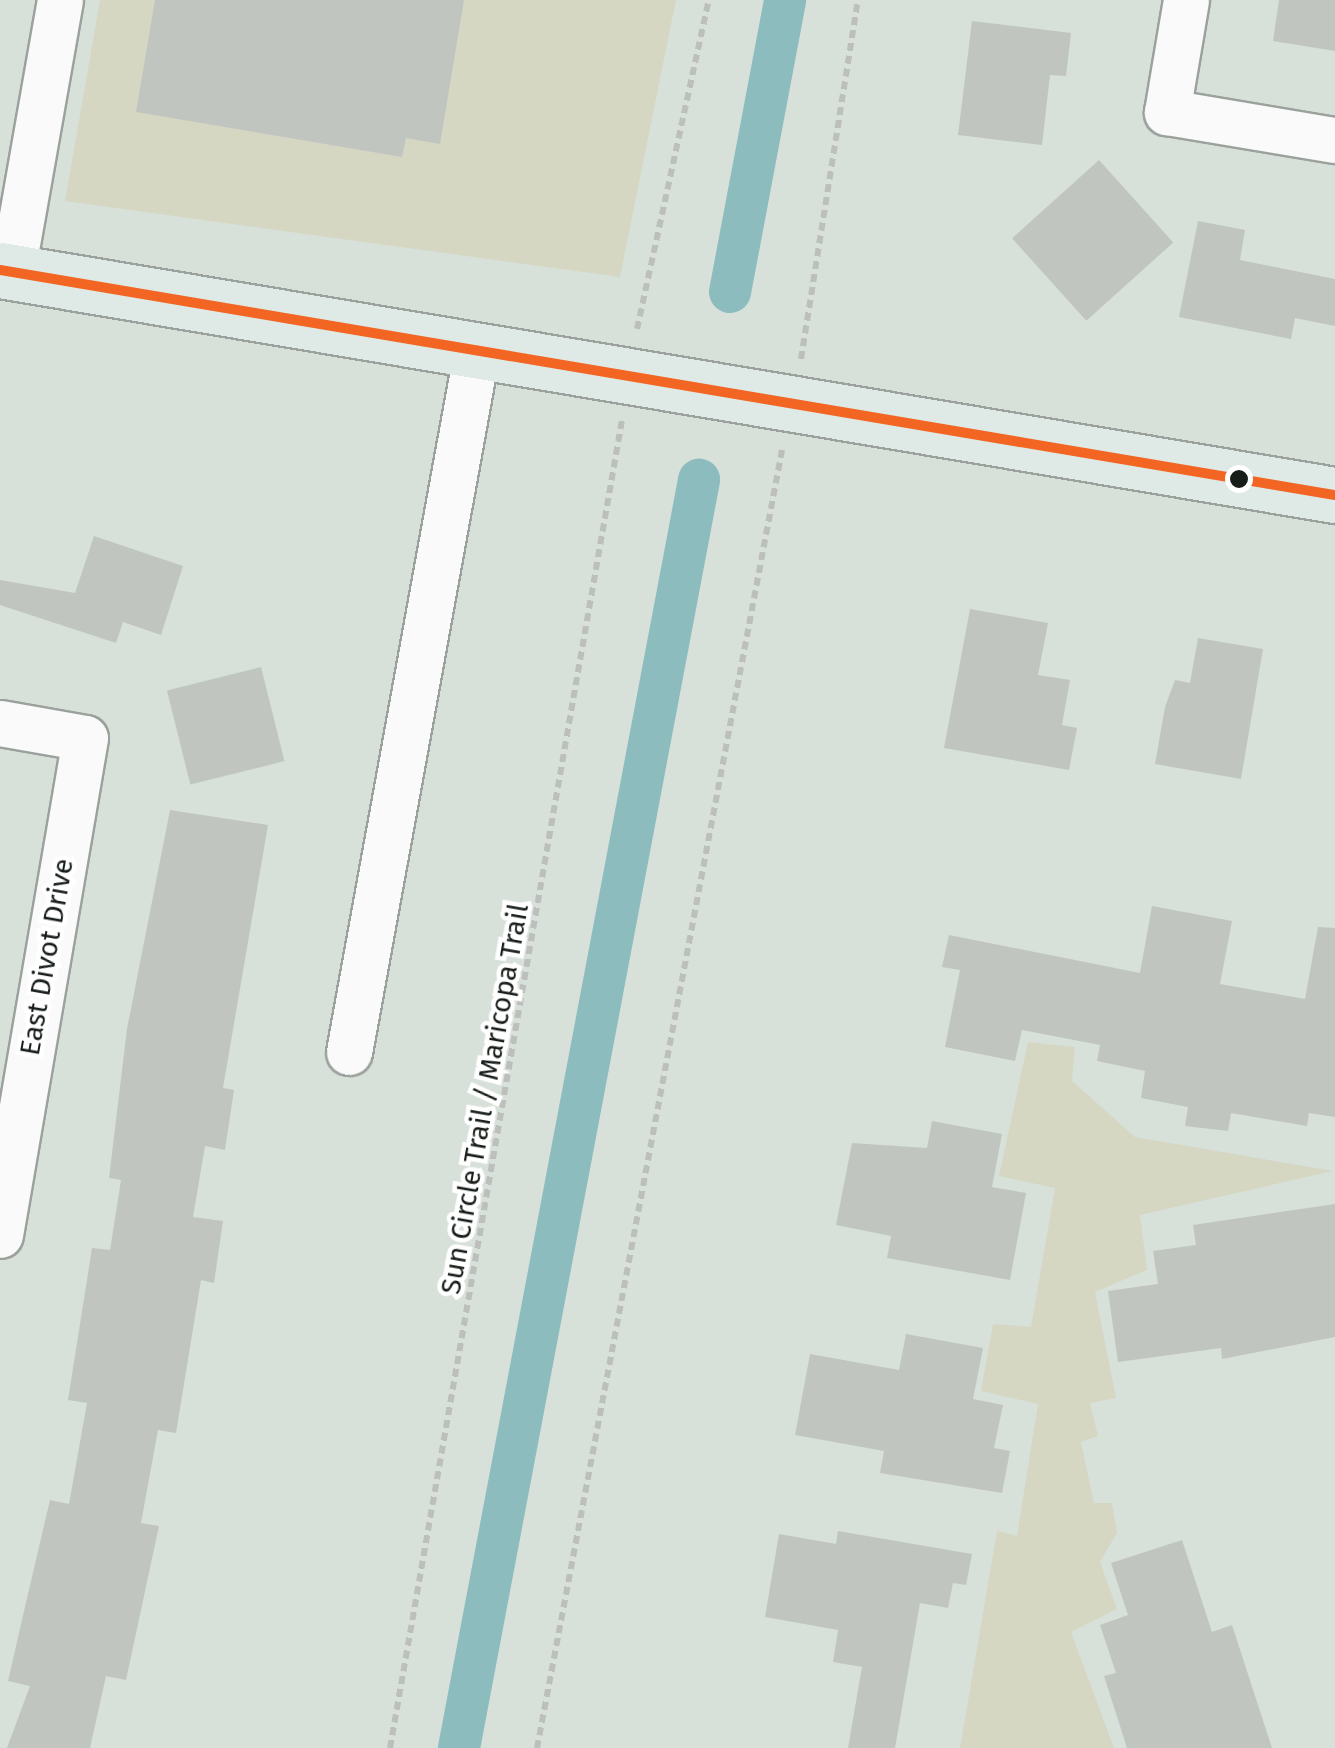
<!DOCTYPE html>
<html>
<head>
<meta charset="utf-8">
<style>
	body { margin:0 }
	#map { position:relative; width:1335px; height:1748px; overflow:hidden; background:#d8e0da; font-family:"Fira Sans",sans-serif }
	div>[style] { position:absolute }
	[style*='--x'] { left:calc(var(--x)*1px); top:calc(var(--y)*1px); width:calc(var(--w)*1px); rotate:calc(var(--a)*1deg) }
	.green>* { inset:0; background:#d5d7c2 }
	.canal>* { height:42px; margin:-21px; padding:0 21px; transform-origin:21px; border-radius:21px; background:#8cbcbd }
	.building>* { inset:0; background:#c0c5c0; transform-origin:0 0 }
	.path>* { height:6px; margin-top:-3px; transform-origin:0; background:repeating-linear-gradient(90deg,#bcbfbc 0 8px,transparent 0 13px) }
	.roads { filter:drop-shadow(2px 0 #9ba19c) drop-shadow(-2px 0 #9ba19c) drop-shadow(0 2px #9ba19c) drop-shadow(0 -2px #9ba19c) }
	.minor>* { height:45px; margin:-22.5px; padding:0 22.5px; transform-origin:22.5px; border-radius:22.5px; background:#f9faf9 }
	.major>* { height:55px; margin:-27.5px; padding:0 27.5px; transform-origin:27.5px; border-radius:27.5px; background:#dfe9e6 }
	.bus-1>* { height:10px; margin:-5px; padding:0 5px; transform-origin:5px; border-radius:5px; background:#f26522 }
	.dots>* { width:28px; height:28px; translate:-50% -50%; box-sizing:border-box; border:5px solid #fff; border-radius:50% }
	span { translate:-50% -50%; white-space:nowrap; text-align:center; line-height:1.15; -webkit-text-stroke:9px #fff; paint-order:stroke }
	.street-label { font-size:28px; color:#171d18 }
</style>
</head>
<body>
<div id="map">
	<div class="green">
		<div style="clip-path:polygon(100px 0,676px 0,620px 277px,65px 201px)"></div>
		<div style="clip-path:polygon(1028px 1042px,1075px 1047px,1072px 1081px,1135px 1137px,1333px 1171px,1140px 1215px,1147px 1270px,1095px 1292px,1116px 1398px,1090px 1403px,1098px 1436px,1081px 1442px,1094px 1503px,1112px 1503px,1117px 1533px,1100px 1562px,1117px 1609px,1071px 1632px,1114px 1748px,960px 1748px,997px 1531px,1017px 1536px,1038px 1404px,981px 1391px,993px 1324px,1031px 1327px,1055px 1188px,999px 1176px)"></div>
	</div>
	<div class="canal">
		<div style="--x:730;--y:292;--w:297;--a:-79.3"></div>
		<div style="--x:459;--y:1748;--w:1291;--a:-79.28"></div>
	</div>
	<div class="building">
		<div style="clip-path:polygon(155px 0,464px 0,440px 144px,406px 138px,402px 157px,136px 112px)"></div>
		<div style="clip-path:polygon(1279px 0,1335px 0,1335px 51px,1273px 41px)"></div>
		<div style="clip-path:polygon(972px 21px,1071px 33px,1066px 76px,1050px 75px,1042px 145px,958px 135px)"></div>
		<div style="left:1099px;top:160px;width:111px;height:117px;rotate:48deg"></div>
		<div style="clip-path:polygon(1198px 221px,1245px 230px,1240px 260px,1335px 279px,1335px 326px,1295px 318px,1291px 339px,1179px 317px)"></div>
		<div style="clip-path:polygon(94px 536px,183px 566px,161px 635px,123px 622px,116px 643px,0 605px,0 580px,75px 593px)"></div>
		<div style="clip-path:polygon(970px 609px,1048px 623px,1038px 675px,1070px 680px,1062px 725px,1077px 728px,1069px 770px,944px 748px)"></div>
		<div style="clip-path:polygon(1198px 638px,1263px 649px,1241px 779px,1155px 764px,1165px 707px,1175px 680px,1190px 683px)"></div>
		<div style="left:261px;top:667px;width:97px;height:97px;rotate:76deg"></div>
		<div style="clip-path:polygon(170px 810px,268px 825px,223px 1088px,234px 1090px,225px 1150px,205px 1146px,193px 1217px,223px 1221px,214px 1283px,201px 1280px,176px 1433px,158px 1430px,141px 1523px,159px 1526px,126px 1680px,106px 1676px,90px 1748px,7px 1748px,30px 1686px,8px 1681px,24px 1611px,50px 1500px,69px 1504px,87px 1403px,68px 1400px,92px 1248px,110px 1250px,121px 1180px,109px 1178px,127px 1029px)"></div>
		<div style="clip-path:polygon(1152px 906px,1232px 921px,1220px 984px,1305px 999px,1318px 927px,1335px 928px,1335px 1117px,1309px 1113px,1307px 1126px,1231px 1113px,1228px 1131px,1185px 1126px,1188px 1107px,1141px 1098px,1145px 1071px,1097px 1061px,1100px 1045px,1022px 1030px,1015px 1061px,945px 1047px,960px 970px,942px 967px,949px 935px,1140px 973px)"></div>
		<div style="clip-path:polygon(932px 1121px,1002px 1134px,992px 1187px,1026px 1193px,1010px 1280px,887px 1258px,891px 1236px,836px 1225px,852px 1143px,927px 1148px)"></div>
		<div style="clip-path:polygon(1335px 1204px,1335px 1337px,1222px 1359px,1221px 1348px,1118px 1362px,1108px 1291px,1158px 1284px,1153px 1251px,1196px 1245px,1193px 1225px)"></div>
		<div style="clip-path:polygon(906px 1334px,983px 1348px,973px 1399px,1003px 1405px,994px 1448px,1010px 1451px,1002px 1493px,880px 1473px,884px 1451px,795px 1435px,810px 1354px,899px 1370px)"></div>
		<div style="clip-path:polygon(838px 1531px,972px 1554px,966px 1585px,953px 1583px,948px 1608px,920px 1603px,895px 1748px,848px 1748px,862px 1667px,833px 1662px,838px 1630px,765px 1617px,779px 1534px,836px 1544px)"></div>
		<div style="clip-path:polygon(1182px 1540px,1212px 1632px,1232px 1625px,1272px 1748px,1127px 1748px,1104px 1676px,1116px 1673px,1100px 1625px,1128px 1615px,1111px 1563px)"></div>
	</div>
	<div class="path">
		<div style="--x:637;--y:329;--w:337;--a:-77.7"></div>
		<div style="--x:801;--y:359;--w:363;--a:-81"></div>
		<div style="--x:390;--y:1748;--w:1348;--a:-80.09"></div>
		<div style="--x:537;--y:1748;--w:1321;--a:-79.31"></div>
	</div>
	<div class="roads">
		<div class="minor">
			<div style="--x:1186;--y:0;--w:114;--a:99.6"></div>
			<div style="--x:1167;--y:112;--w:170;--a:9.5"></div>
			<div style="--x:12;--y:272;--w:276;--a:-80"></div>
			<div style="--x:0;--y:723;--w:86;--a:10"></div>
			<div style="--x:85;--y:738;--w:504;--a:99.71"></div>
			<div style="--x:349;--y:1052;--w:715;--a:-79.68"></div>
		</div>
		<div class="major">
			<div style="--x:0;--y:270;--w:1354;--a:9.57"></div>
		</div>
	</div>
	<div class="bus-1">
		<div style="--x:0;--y:270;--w:1354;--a:9.57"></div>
	</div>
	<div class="dots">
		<div style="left:1239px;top:479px;background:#171d18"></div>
	</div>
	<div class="street-label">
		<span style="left:47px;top:957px;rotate:-80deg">East Divot Drive</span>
		<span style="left:485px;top:1099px;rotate:-80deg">Sun Circle Trail / Maricopa Trail</span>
	</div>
</div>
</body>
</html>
